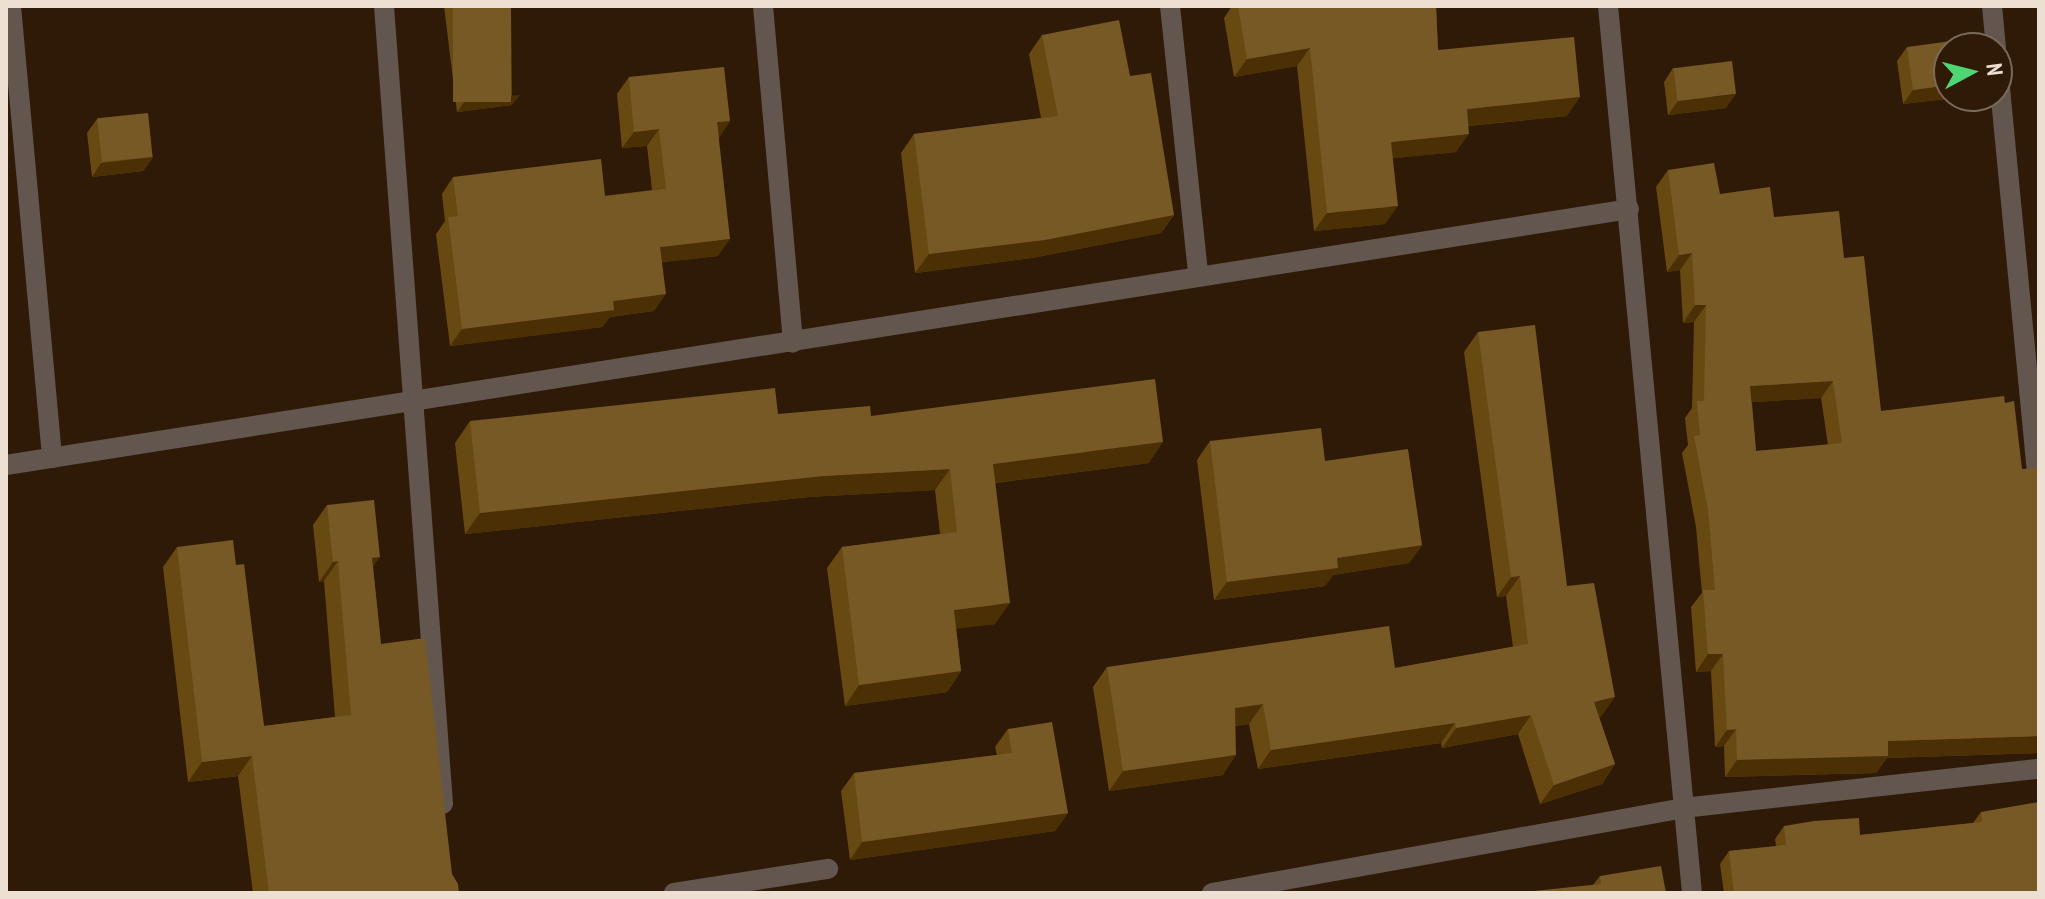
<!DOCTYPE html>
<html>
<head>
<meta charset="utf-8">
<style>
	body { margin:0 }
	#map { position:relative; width:2045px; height:899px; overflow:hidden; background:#2f1a07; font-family:"PT Sans Narrow",sans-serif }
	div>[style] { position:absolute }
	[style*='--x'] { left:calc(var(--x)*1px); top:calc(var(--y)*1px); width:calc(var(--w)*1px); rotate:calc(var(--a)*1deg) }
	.minor>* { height:20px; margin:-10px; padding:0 10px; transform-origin:10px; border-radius:10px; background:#62564e }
	.tertiary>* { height:20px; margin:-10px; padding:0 10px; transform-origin:10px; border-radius:10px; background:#62564e }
	.wall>* { inset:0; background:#694912 }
	.shaded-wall>* { inset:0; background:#4c3005 }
	.building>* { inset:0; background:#775926; transform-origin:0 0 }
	span { translate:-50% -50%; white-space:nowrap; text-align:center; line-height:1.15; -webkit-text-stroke:6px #2f1a07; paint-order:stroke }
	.frame { position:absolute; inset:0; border:8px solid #eedfd3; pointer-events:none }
	.north { position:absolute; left:1933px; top:32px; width:80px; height:80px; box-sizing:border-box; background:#2f1a07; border:2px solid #7b6959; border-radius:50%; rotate:83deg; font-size:22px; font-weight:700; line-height:32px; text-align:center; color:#eedfd3 }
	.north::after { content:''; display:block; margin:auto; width:28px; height:36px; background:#4ed675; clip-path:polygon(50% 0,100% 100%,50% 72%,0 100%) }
</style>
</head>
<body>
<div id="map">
	<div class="minor">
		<div style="--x:11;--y:6;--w:454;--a:84.8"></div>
		<div style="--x:384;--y:6;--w:800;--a:85.77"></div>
		<div style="--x:763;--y:6;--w:338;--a:84.9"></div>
		<div style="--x:1170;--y:6;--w:269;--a:84"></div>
		<div style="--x:1992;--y:6;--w:42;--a:84.6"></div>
		<div style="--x:1997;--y:57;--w:441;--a:84.5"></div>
		<div style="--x:6;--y:465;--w:1643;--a:-8.96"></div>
		<div style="--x:674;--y:893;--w:156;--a:-8.9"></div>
		<div style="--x:1212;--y:893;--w:479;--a:-10.2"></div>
		<div style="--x:1683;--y:808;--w:358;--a:-6.3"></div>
	</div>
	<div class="tertiary">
		<div style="--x:1608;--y:6;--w:891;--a:84.59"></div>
	</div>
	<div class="wall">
		<div style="clip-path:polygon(444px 6px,511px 6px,512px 105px,457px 112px)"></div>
		<div style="clip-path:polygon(1232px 6px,1436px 6px,1438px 50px,1567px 116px,1468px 126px,1456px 152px,1393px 158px,1385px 224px,1314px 231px,1297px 66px,1234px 77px,1224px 18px)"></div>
		<div style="clip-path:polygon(1042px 35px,1130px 76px,1174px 215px,1161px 233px,1032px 258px,915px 273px,901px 153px,914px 134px,1041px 118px,1029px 54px)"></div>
		<div style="clip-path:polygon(1907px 47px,1949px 96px,1956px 96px,1954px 98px,1903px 104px,1897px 61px)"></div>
		<div style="clip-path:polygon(1673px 68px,1726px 108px,1668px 115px,1664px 82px)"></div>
		<div style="clip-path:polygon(629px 77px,730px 121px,719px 137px,718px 256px,662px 262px,654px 311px,610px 317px,602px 327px,450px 346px,436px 234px,445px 221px,442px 194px,453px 177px,605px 196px,652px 190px,647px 146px,622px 148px,617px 94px)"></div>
		<div style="clip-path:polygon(97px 119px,153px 157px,143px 171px,92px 177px,87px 133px)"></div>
		<div style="clip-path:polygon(evenodd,1668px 170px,1720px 194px,1774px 217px,1844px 258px,1881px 411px,2005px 403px,2022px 469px,2039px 473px,2039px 753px,1887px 758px,1876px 773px,1725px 777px,1724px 746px,1715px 747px,1711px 671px,1696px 672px,1691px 607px,1702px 593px,1696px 527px,1682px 453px,1688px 445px,1685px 418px,1692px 408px,1694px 322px,1683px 323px,1680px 270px,1667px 272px,1656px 187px,1668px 170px,1821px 398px,1828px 445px,1756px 451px,1752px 402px,1821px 398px)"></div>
		<div style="clip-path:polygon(1478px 332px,1567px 586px,1601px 717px,1599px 717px,1615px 764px,1602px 784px,1540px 804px,1518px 734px,1442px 748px,1441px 743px,1258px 769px,1249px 724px,1235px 726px,1223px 775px,1109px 791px,1093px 687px,1107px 667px,1395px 668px,1513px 647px,1506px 596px,1497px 597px,1464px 352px)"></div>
		<div style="clip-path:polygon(778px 414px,871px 416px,1149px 463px,995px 483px,995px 624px,956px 628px,961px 671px,947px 692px,845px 706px,827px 568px,842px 547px,940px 534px,935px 490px,809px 497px,465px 534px,455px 443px,470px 421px)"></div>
		<div style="clip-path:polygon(1210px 441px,1325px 461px,1422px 545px,1409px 563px,1333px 575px,1325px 586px,1214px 600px,1197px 460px)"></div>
		<div style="clip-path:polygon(327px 505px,373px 567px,381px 644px,452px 874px,459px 893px,253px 893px,238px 776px,188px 782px,163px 567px,177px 547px,236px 565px,264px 726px,335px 717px,324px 581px,319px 582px,313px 525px)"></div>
		<div style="clip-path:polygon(1008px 729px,1068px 813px,1055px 831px,850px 860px,841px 791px,854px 773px,997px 755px,995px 747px)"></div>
		<div style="clip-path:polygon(1981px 812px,2039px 893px,1724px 893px,1720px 864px,1729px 851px,1776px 846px,1775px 839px,1784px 826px,1860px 835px,1973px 823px)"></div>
		<div style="clip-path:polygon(1600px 876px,1666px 893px,1593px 885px)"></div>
	</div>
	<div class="shaded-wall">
		<div style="clip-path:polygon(1310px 48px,1297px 66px,1234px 77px,1247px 59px)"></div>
		<div style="clip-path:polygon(1949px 85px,1949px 96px,1956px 96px,1954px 98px,1903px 104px,1913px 90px)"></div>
		<div style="clip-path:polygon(1736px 94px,1726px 108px,1668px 115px,1678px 101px)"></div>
		<div style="clip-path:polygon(520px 95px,512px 105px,457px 112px,465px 101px)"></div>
		<div style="clip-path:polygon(1580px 97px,1567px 116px,1454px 127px,1467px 109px)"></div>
		<div style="clip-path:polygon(730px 121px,719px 138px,717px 122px)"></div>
		<div style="clip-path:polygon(659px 129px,647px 146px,622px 148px,634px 132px)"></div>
		<div style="clip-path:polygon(1469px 134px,1456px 152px,1378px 160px,1391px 142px)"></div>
		<div style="clip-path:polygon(153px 157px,143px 171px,92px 177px,101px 163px)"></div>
		<div style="clip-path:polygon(1398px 206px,1385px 224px,1314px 231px,1327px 213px)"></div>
		<div style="clip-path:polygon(1174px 215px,1161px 233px,1032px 258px,915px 273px,929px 254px)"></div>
		<div style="clip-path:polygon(730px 239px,718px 256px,648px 264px,660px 247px)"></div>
		<div style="clip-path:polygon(1692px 253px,1680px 270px,1667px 272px,1679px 255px)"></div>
		<div style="clip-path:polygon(666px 294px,654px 311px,610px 317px,602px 327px,450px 346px,462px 329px,613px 301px)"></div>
		<div style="clip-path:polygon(1695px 305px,1706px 305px,1694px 322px,1683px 323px)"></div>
		<div style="clip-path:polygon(1833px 381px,1821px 398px,1738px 403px,1750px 386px)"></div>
		<div style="clip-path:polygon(1163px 442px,1149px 463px,978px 485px,993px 464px)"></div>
		<div style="clip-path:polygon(950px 469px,935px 490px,809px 497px,465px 534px,480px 513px,823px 476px)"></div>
		<div style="clip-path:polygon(1422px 545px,1409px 563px,1333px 575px,1325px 586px,1214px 600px,1227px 582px,1337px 558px)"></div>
		<div style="clip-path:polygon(380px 557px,366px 577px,372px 558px)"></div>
		<div style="clip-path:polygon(338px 561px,324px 581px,319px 582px,333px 562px)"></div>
		<div style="clip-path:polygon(1520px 576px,1506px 596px,1497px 597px,1511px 577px)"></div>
		<div style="clip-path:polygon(1010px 603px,995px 624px,939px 631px,954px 610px)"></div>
		<div style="clip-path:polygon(1708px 654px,1723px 654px,1711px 671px,1696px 672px)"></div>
		<div style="clip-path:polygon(961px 671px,947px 692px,845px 706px,859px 685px)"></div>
		<div style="clip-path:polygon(1615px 697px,1601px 717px,1580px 722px,1594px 702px)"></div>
		<div style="clip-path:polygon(1263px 704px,1249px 724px,1221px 727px,1235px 708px)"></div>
		<div style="clip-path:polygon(1531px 715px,1518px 734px,1442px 748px,1456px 728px)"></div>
		<div style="clip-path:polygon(1455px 723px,1441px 743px,1258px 769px,1271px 750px)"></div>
		<div style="clip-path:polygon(1736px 729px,1724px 746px,1715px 747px,1727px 730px)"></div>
		<div style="clip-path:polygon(2039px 736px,2039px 753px,1887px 758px,1876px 773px,1725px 777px,1737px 760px,1888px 741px)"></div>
		<div style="clip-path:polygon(1236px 755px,1223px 775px,1109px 791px,1123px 771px)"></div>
		<div style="clip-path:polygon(252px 756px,238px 776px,188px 782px,202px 762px)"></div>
		<div style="clip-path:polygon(1615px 764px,1602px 784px,1540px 804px,1554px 785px)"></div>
		<div style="clip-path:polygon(1068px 813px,1055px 831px,850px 860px,862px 842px)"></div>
	</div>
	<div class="building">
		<div style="left:453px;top:6px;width:58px;height:96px"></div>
		<div style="clip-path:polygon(1238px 6px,1436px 6px,1438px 50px,1574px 37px,1580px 97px,1467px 109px,1469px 134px,1391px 142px,1398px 206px,1327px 213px,1310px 48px,1247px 59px)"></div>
		<div style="clip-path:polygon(1119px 20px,1130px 76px,1151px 73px,1174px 215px,1045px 240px,929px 254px,914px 134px,1058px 116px,1042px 35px)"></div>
		<div style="clip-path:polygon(1959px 40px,1960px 48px,1949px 48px,1949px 85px,1913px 90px,1907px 47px)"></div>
		<div style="left:1732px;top:61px;width:33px;height:59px;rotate:83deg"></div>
		<div style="clip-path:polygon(724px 67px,730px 121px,717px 122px,730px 239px,660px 247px,666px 294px,613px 301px,614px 310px,462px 329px,448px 217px,458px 216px,453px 177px,601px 159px,605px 196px,666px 189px,659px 129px,634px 132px,629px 77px)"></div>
		<div style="left:148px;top:113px;width:44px;height:51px;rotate:84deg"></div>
		<div style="clip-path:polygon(evenodd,1714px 163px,1720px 194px,1770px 187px,1774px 217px,1839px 211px,1844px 258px,1864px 256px,1881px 411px,2004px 396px,2005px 403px,2014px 401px,2022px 469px,2037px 468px,2039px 473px,2039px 736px,1888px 741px,1888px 756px,1737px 760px,1736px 729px,1727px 730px,1723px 654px,1708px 654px,1703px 590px,1715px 590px,1708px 510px,1694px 436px,1700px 435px,1697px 401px,1704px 401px,1706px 305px,1695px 305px,1692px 253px,1679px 255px,1668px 170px,1714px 163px,1833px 381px,1842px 443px,1756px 451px,1750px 386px,1833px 381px)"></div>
		<div style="clip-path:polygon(1535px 325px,1567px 586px,1594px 583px,1615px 697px,1594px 702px,1615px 764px,1554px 785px,1531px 715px,1456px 728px,1455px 723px,1271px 750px,1263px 704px,1235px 708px,1236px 755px,1123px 771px,1107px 667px,1389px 626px,1395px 668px,1528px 644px,1520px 576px,1511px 577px,1478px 332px)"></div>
		<div style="clip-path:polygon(1155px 379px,1163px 442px,993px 464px,1010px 603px,954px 610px,961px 671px,859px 685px,842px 547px,957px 532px,950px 469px,823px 476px,480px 513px,470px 421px,775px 388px,778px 414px,870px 406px,871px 416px)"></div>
		<div style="clip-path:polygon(1321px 428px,1325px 461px,1408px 449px,1422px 545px,1337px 558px,1338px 568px,1227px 582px,1210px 441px)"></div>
		<div style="clip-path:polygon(374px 500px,380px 557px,372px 558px,381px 644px,425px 638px,452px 874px,458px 884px,459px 893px,269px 893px,252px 756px,202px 762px,177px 547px,233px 540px,236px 565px,244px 564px,264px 726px,351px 715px,338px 561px,333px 562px,327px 505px)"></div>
		<div style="clip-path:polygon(1052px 722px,1068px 813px,862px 842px,854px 773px,1012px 753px,1008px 729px)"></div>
		<div style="clip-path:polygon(2039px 802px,2039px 893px,1734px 893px,1729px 851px,1786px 845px,1784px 826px,1814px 821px,1859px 818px,1860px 835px,1982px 822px,1981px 812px)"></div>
		<div style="clip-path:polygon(1661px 866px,1666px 893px,1513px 893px,1601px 884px,1600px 876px)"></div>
	</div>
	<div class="frame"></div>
	<div class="north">N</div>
</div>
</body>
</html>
